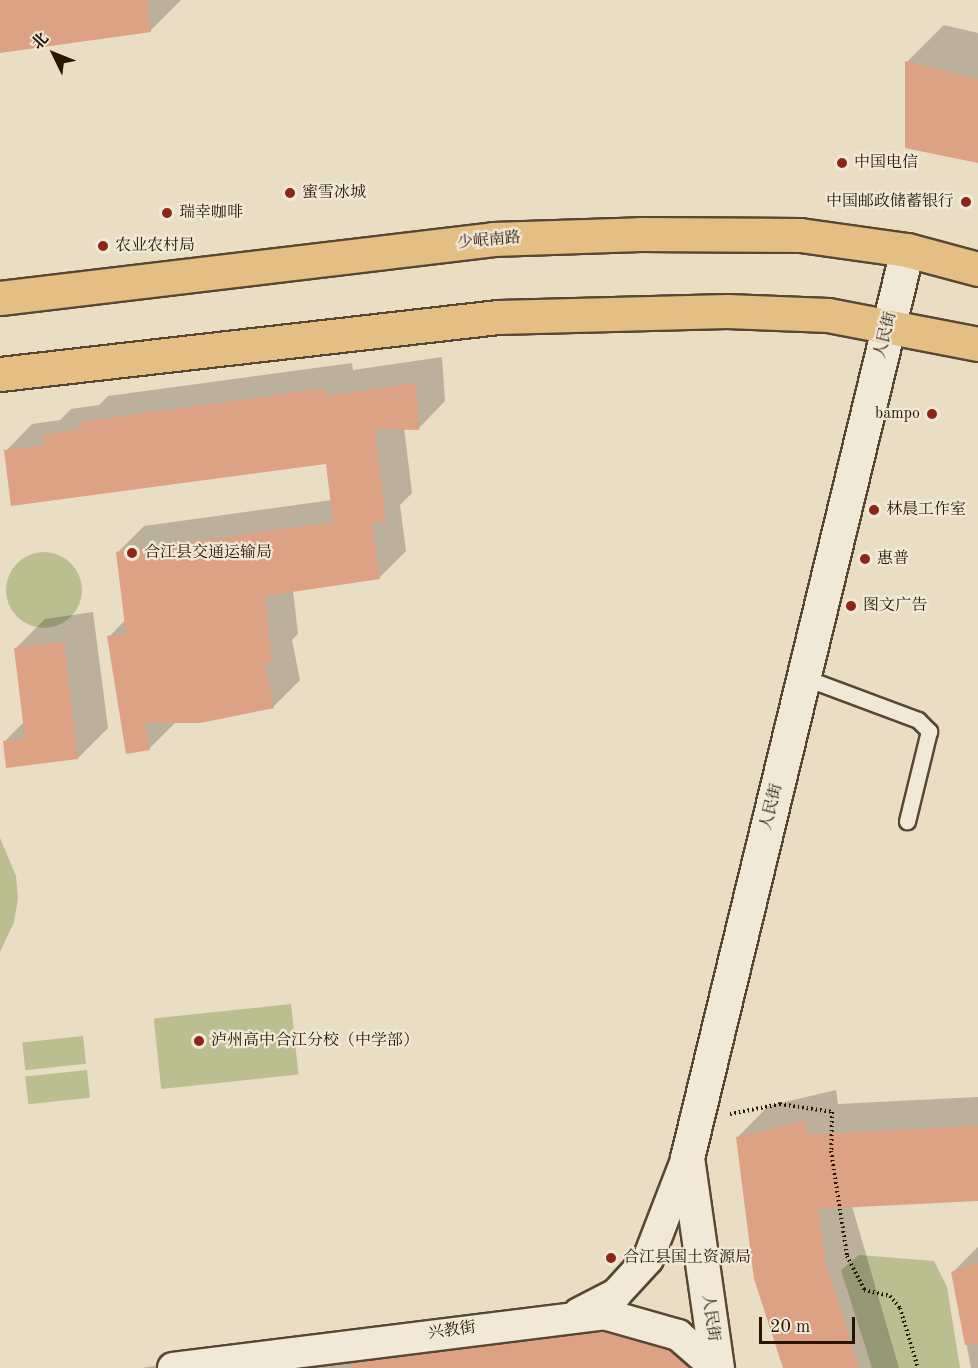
<!DOCTYPE html>
<html>
<head>
<meta charset="utf-8">
<style>
	body { margin:0 }
	#map { position:relative; width:978px; height:1368px; overflow:hidden; background:#e9ddc3; font-family:"Old Standard TT","Noto Serif SC",serif }
	div>[style] { position:absolute }
	[style*='--x'] { left:calc(var(--x)*1px); top:calc(var(--y)*1px); width:calc(var(--w)*1px); rotate:calc(var(--a)*1deg) }
	.green>* { inset:0; background:#bbbf90; transform-origin:0 0 }
	.round { border-radius:50% }
	.shadow>* { inset:0; background:#0003 }
	.building>* { inset:0; background:#dca283 }
	.path>* { height:4px; margin-top:-2px; transform-origin:0; background:repeating-linear-gradient(90deg,#281503 0 1.5px,transparent 0 4.5px) }
	.roads { filter:drop-shadow(2px 0 #584733) drop-shadow(-2px 0 #584733) drop-shadow(0 2px #584733) drop-shadow(0 -2px #584733) }
	.service>* { height:15px; margin:-7.5px; padding:0 7.5px; transform-origin:7.5px; border-radius:7.5px; background:#f1e9d8 }
	.minor>* { height:30px; margin:-15px; padding:0 15px; transform-origin:15px; border-radius:15px; background:#f1e9d8 }
	.tertiary>* { height:33px; margin:-16.5px; padding:0 16.5px; transform-origin:16.5px; border-radius:16.5px; background:#f1e9d8 }
	.primary>* { height:33px; margin:-16.5px; padding:0 16.5px; transform-origin:16.5px; border-radius:16.5px; background:#e4be82 }
	.dots>* { width:16px; height:16px; translate:-50% -50%; box-sizing:border-box; border:3px solid #f1e9d8; border-radius:50% }
	span { translate:-50% -50%; white-space:nowrap; text-align:center; line-height:1.15; -webkit-text-stroke:4.5px #f1e9d8; paint-order:stroke }
	.poi-label { font-size:16px; color:#281503 }
	.left { translate:0 -50%; text-align:left }
	.right { translate:-100% -50%; text-align:right }
	.street-label { font-size:16px; color:#281503 }
	.north { position:absolute; left:24px; top:24px; width:60px; height:60px; -webkit-text-stroke:4px #f1e9d8; paint-order:stroke; rotate:313deg; font-size:16px; font-weight:700; line-height:24px; text-align:center; color:#281503 }
	.north::after { content:''; display:block; margin:auto; width:21px; height:27px; background:#281503; clip-path:polygon(50% 0,100% 100%,50% 72%,0 100%) }
	.scale { position:absolute; left:759px; top:1317px; width:96px; height:27px; box-sizing:border-box; border:3px solid #281503; border-top:0; padding-left:8px; font-size:18px; line-height:21px; white-space:nowrap; color:#281503; -webkit-text-stroke:4px #f1e9d8; paint-order:stroke }
</style>
</head>
<body>
<div id="map">
	<div class="green">
		<div class="round" style="left:6px;top:552px;width:76px;height:76px"></div>
		<div style="clip-path:polygon(0 838px,16px 876px,18px 899px,14px 922px,0 952px)"></div>
		<div style="left:291px;top:1004px;width:71px;height:138px;rotate:84deg"></div>
		<div style="left:83px;top:1036px;width:28px;height:61px;rotate:84deg"></div>
		<div style="left:87px;top:1070px;width:28px;height:62px;rotate:84deg"></div>
		<div style="clip-path:polygon(859px 1255px,934px 1261px,947px 1287px,960px 1368px,872px 1368px,841px 1270px)"></div>
	</div>
	<div class="shadow">
		<div style="clip-path:polygon(0 0,181px 0,150px 31px,0 52px)"></div>
		<div style="clip-path:polygon(944px 25px,978px 33px,978px 161px,907px 62px)"></div>
		<div style="clip-path:polygon(442px 357px,445px 401px,419px 428px,404px 428px,412px 493px,400px 505px,406px 551px,379px 578px,293px 590px,298px 634px,292px 640px,300px 680px,274px 706px,176px 722px,149px 749px,109px 637px,126px 619px,117px 553px,144px 526px,332px 500px,327px 462px,6px 451px,32px 424px,60px 420px,71px 409px,99px 405px,108px 396px,352px 363px,353px 370px)"></div>
		<div style="clip-path:polygon(93px 612px,108px 728px,78px 758px,4px 742px,24px 722px,15px 649px,45px 619px)"></div>
		<div style="clip-path:polygon(836px 1090px,838px 1104px,978px 1097px,978px 1200px,852px 1206px,899px 1368px,785px 1368px,738px 1137px,768px 1106px)"></div>
		<div style="clip-path:polygon(978px 1247px,978px 1368px,971px 1368px,953px 1272px)"></div>
		<div style="clip-path:polygon(626px 1310px,712px 1368px,142px 1368px,164px 1364px)"></div>
	</div>
	<div class="building">
		<div style="clip-path:polygon(0 0,147px 0,151px 32px,0 53px)"></div>
		<div style="clip-path:polygon(905px 61px,978px 79px,978px 163px,905px 148px)"></div>
		<div style="clip-path:polygon(416px 383px,419px 430px,375px 429px,386px 521px,372px 523px,380px 579px,265px 596px,272px 662px,265px 663px,274px 708px,200px 723px,145px 723px,150px 750px,126px 754px,107px 636px,126px 634px,116px 552px,333px 522px,326px 464px,11px 506px,4px 450px,44px 445px,43px 435px,81px 429px,80px 422px,326px 388px,326px 396px)"></div>
		<div style="clip-path:polygon(64px 642px,78px 759px,6px 768px,3px 741px,25px 739px,14px 648px)"></div>
		<div style="clip-path:polygon(806px 1120px,808px 1134px,978px 1126px,978px 1201px,818px 1209px,826px 1264px,859px 1368px,783px 1368px,754px 1279px,736px 1137px)"></div>
		<div style="clip-path:polygon(978px 1263px,978px 1344px,965px 1345px,951px 1272px)"></div>
		<div style="clip-path:polygon(603px 1332px,670px 1351px,690px 1368px,352px 1368px,351px 1363px)"></div>
	</div>
	<div class="path">
		<div style="--x:730;--y:1114;--w:51;--a:-11.3"></div>
		<div style="--x:780;--y:1104;--w:53;--a:8.7"></div>
		<div style="--x:832;--y:1112;--w:39;--a:91"></div>
		<div style="--x:831;--y:1151;--w:106;--a:81.3"></div>
		<div style="--x:847;--y:1256;--w:38;--a:63"></div>
		<div style="--x:864;--y:1290;--w:27;--a:13"></div>
		<div style="--x:890;--y:1296;--w:16;--a:50"></div>
		<div style="--x:900;--y:1308;--w:63;--a:73.3"></div>
	</div>
	<div class="roads">
		<div class="service">
			<div style="--x:803;--y:677;--w:123;--a:20.5"></div>
			<div style="--x:918;--y:720;--w:16;--a:45"></div>
			<div style="--x:929;--y:731;--w:93;--a:103.7"></div>
		</div>
		<div class="minor">
			<div style="--x:579;--y:1313;--w:42;--a:-27.2"></div>
			<div style="--x:616;--y:1294;--w:47;--a:-47.6"></div>
			<div style="--x:648;--y:1259;--w:108;--a:-68.9"></div>
			<div style="--x:173;--y:1368;--w:434;--a:-7.1"></div>
			<div style="--x:604;--y:1314;--w:77;--a:15.8"></div>
			<div style="--x:678;--y:1335;--w:50;--a:41"></div>
		</div>
		<div class="tertiary">
			<div style="--x:717;--y:1368;--w:212;--a:-98.1"></div>
			<div style="--x:687;--y:1158;--w:934;--a:-76.38"></div>
		</div>
		<div class="primary">
			<div style="--x:0;--y:298;--w:497;--a:-6.8"></div>
			<div style="--x:493;--y:239;--w:147;--a:-1.9"></div>
			<div style="--x:640;--y:234;--w:160;--a:0.4"></div>
			<div style="--x:800;--y:235;--w:108;--a:8"></div>
			<div style="--x:907;--y:250;--w:73;--a:15"></div>
			<div style="--x:0;--y:374;--w:501;--a:-6.53"></div>
			<div style="--x:498;--y:317;--w:229;--a:-1.5"></div>
			<div style="--x:727;--y:311;--w:101;--a:2.3"></div>
			<div style="--x:828;--y:315;--w:153;--a:10.9"></div>
		</div>
	</div>
	<div class="dots">
		<div style="left:842px;top:163px;background:#8f2418"></div>
		<div style="left:290px;top:193px;background:#8f2418"></div>
		<div style="left:966px;top:202px;background:#8f2418"></div>
		<div style="left:167px;top:213px;background:#8f2418"></div>
		<div style="left:103px;top:246px;background:#8f2418"></div>
		<div style="left:932px;top:414px;background:#8f2418"></div>
		<div style="left:874px;top:510px;background:#8f2418"></div>
		<div style="left:132px;top:553px;background:#8f2418"></div>
		<div style="left:865px;top:559px;background:#8f2418"></div>
		<div style="left:851px;top:606px;background:#8f2418"></div>
		<div style="left:199px;top:1041px;background:#8f2418"></div>
		<div style="left:611px;top:1258px;background:#8f2418"></div>
	</div>
	<div class="poi-label">
		<span class="left" style="left:854px;top:163px">中国电信</span>
		<span class="left" style="left:302px;top:193px">蜜雪冰城</span>
		<span class="right" style="left:954px;top:202px">中国邮政储蓄银行</span>
		<span class="left" style="left:179px;top:213px">瑞幸咖啡</span>
		<span class="left" style="left:115px;top:246px">农业农村局</span>
		<span class="right" style="left:920px;top:414px">bampo</span>
		<span class="left" style="left:886px;top:510px">林晨工作室</span>
		<span class="left" style="left:144px;top:553px">合江县交通运输局</span>
		<span class="left" style="left:877px;top:559px">惠普</span>
		<span class="left" style="left:863px;top:606px">图文广告</span>
		<span class="left" style="left:211px;top:1041px">泸州高中合江分校（中学部）</span>
		<span class="left" style="left:623px;top:1258px">合江县国土资源局</span>
	</div>
	<div class="street-label">
		<span style="left:489px;top:241px;rotate:-5deg">少岷南路</span>
		<span style="left:886px;top:335px;rotate:-76deg">人民街</span>
		<span style="left:772px;top:807px;rotate:-76deg">人民街</span>
		<span style="left:710px;top:1318px;rotate:82deg">人民街</span>
		<span style="left:452px;top:1331px;rotate:-8deg">兴教街</span>
	</div>
	<div class="north">北</div>
	<div class="scale">20 m</div>
</div>
</body>
</html>
